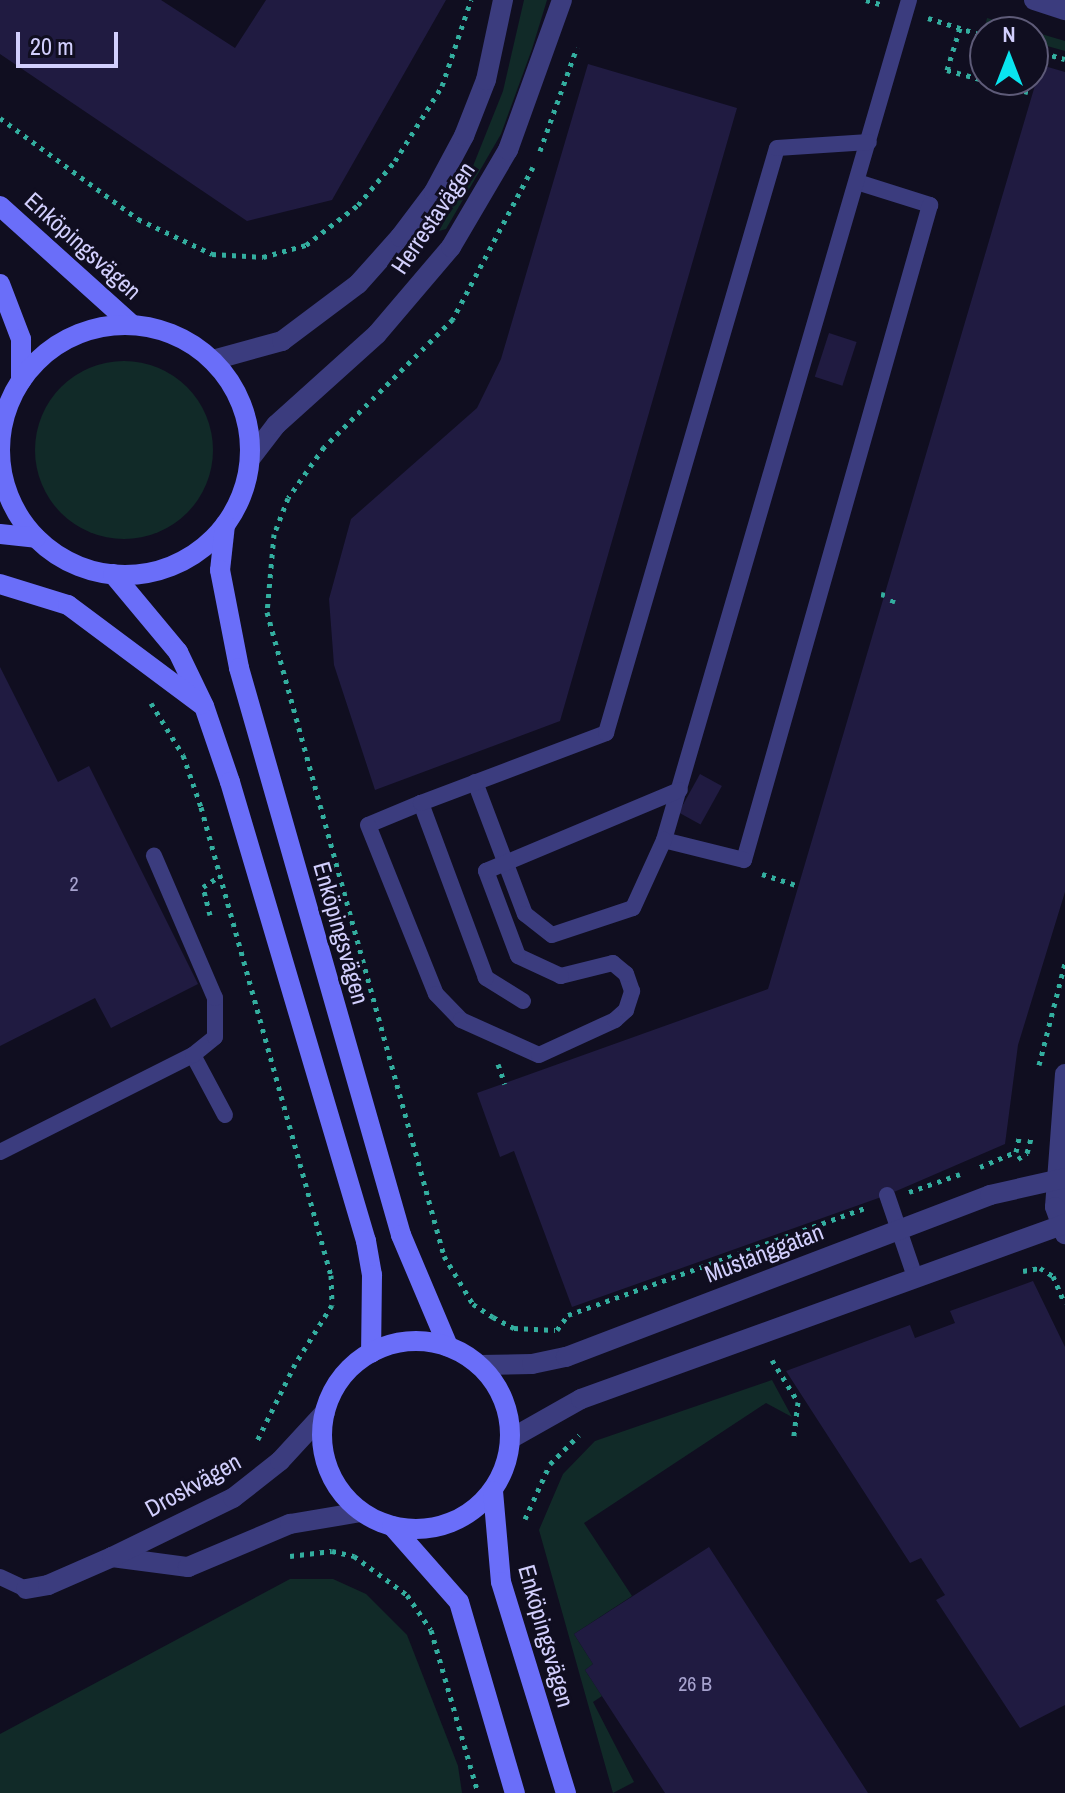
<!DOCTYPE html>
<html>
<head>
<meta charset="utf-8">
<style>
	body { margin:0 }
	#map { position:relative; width:1065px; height:1793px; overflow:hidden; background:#100e20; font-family:"Archivo Narrow",sans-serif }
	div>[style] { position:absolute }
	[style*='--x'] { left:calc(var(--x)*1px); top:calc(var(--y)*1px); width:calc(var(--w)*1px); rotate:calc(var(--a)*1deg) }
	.green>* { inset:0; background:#112a28 }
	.round { border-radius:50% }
	.building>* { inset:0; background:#201b41; transform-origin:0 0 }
	.path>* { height:5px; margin-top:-2.5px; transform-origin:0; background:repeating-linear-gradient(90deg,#33ae9f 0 4px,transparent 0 10px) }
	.lane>* { height:16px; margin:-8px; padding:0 8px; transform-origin:8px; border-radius:8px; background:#3b3c7e }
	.street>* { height:20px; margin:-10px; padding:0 10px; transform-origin:10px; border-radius:10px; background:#3b3c7e }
	.secondary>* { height:20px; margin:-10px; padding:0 10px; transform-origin:10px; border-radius:10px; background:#6a6ef9 }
	.secondary>.ring { margin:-10px; padding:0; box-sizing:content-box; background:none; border:20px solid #6a6ef9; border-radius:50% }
	span { translate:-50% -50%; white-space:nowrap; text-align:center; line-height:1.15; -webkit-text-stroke:6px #100e20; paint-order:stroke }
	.number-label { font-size:20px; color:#a6a2ce }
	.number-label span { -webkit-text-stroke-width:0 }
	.street-label { font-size:24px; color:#d2cffd }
	.north { position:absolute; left:969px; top:16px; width:80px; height:80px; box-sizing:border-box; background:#100e20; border:2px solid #5e5b78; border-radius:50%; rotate:0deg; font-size:22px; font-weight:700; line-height:32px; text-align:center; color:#d2cffd }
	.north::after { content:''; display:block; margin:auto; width:28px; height:36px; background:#09e4ef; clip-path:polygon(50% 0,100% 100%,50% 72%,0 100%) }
	.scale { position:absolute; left:16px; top:32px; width:102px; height:36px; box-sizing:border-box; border:4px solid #d2cffd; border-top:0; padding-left:10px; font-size:24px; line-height:28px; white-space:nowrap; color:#d2cffd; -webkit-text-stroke:6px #100e20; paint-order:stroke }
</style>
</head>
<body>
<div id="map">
	<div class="green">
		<div style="clip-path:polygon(524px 0,547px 0,532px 49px,501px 134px,446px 229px,439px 231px,471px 171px,503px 91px)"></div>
		<div style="clip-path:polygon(987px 18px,1065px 41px,1065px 51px,1033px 42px,1033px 32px,985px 27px)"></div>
		<div class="round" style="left:35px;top:361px;width:178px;height:178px"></div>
		<div style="clip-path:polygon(772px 1380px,792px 1417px,766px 1403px,584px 1523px,632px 1596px,574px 1634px,593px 1664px,585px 1670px,602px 1696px,593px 1702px,634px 1782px,613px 1793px,539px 1530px,563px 1474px,595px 1441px)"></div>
		<div style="clip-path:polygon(290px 1579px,333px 1579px,366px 1594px,407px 1635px,458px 1766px,462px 1793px,0 1793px,0 1734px)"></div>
	</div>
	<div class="building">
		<div style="clip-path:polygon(0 0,161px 0,235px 48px,266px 0,446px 0,332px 200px,247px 221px,0 54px)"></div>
		<div style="clip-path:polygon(588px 64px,737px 108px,560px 721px,375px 790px,334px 665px,329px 599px,351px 519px,477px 408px,501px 359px)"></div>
		<div style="clip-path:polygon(1041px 65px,1065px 72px,1065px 892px,1018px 1045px,1005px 1144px,887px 1195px,572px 1307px,514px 1151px,500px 1157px,477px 1093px,768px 989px)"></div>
		<div style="left:829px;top:333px;width:29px;height:46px;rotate:18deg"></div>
		<div style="clip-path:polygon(0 667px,58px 782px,89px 766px,198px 984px,111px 1028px,95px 998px,0 1046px)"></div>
		<div style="left:700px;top:774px;width:25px;height:44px;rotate:29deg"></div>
		<div style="clip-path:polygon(1033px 1281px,1065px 1347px,1065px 1705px,1020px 1728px,936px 1600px,945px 1595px,921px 1558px,910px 1563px,786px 1371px,910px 1325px,915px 1338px,955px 1323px,950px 1311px)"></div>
		<div style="clip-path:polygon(709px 1547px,868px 1793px,665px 1793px,585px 1670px,593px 1664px,574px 1634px)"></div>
	</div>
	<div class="path">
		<div style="--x:866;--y:0;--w:19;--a:16"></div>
		<div style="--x:928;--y:18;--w:60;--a:17.5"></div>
		<div style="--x:960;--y:28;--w:44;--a:107.2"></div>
		<div style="--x:947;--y:70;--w:84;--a:15.2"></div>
		<div style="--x:1033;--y:50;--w:33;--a:16"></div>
		<div style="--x:0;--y:118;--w:171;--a:36.2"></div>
		<div style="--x:138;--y:219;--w:82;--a:25.3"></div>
		<div style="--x:212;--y:254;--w:51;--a:3.4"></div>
		<div style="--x:263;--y:257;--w:45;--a:-15.6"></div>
		<div style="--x:306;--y:245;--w:66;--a:-37.6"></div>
		<div style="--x:358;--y:205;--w:57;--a:-49.9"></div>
		<div style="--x:395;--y:161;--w:89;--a:-57.9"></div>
		<div style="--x:442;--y:86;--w:91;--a:-71.4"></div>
		<div style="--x:540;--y:151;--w:110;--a:-70.4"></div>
		<div style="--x:533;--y:167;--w:172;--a:117.8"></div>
		<div style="--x:453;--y:319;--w:182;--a:135.2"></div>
		<div style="--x:324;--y:447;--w:62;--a:125.2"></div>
		<div style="--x:288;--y:498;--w:39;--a:111"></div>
		<div style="--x:274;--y:534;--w:78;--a:95.1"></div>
		<div style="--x:267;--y:612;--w:668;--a:74.63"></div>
		<div style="--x:444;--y:1256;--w:56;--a:58.9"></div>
		<div style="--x:473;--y:1304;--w:24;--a:33"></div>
		<div style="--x:493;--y:1317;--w:24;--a:28"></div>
		<div style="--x:514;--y:1328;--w:41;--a:2.8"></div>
		<div style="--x:881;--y:594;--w:4;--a:14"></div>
		<div style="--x:892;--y:603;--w:9;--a:-72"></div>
		<div style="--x:151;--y:703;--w:61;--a:58.4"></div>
		<div style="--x:183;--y:755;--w:55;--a:70.9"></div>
		<div style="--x:201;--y:807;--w:486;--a:74.5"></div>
		<div style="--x:331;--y:1275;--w:30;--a:88"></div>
		<div style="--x:332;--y:1305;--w:70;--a:122.1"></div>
		<div style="--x:295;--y:1364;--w:88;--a:116.3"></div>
		<div style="--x:762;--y:874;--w:36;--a:18"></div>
		<div style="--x:210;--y:915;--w:29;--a:-104"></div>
		<div style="--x:203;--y:887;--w:20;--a:-33"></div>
		<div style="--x:498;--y:1064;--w:21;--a:71"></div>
		<div style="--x:1039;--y:1065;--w:105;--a:-75.7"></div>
		<div style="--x:1018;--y:1159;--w:11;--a:-34"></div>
		<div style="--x:1027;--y:1153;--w:16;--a:-75"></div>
		<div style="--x:980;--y:1167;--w:39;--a:-23"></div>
		<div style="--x:1016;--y:1152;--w:14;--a:-78"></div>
		<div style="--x:909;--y:1192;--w:54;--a:-19.4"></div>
		<div style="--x:1023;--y:1271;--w:17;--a:-10"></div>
		<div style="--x:1040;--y:1268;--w:15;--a:32"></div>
		<div style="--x:1053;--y:1276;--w:30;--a:67"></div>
		<div style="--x:557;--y:1330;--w:19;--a:-54"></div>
		<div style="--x:568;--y:1315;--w:316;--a:-19.8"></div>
		<div style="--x:772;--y:1360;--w:49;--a:58.2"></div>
		<div style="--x:798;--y:1402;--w:35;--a:97"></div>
		<div style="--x:525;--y:1519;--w:60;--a:-65.6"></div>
		<div style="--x:550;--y:1464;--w:41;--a:-45"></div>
		<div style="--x:290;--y:1556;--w:42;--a:-6.8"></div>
		<div style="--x:332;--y:1551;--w:23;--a:13"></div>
		<div style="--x:354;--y:1556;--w:66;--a:36.3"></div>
		<div style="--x:407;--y:1595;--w:42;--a:55.6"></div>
		<div style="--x:431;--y:1630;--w:170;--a:73.9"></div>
	</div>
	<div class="lane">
		<div style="--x:857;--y:182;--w:77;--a:17.5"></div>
		<div style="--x:930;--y:205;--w:681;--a:105.85"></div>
		<div style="--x:744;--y:860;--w:82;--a:-166"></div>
		<div style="--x:664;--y:840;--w:875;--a:-73.74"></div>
		<div style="--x:475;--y:782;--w:141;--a:69.3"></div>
		<div style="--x:525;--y:914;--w:34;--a:38"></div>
		<div style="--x:552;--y:935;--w:85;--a:-18.4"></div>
		<div style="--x:633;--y:908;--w:75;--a:-65.5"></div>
		<div style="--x:421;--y:803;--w:57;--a:157.5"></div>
		<div style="--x:368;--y:825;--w:182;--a:68.1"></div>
		<div style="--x:436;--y:994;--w:36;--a:46"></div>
		<div style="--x:461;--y:1020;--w:85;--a:24.2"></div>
		<div style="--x:539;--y:1055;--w:84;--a:-24.7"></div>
		<div style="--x:615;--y:1020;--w:15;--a:-42"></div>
		<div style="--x:626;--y:1010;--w:20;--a:-72"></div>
		<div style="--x:632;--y:991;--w:18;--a:-109"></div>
		<div style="--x:626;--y:974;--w:17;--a:-140"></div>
		<div style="--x:613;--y:963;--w:54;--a:166"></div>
		<div style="--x:561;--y:976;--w:47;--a:-155.1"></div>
		<div style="--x:518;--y:956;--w:91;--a:-110.6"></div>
		<div style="--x:486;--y:871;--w:210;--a:-22.7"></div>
		<div style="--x:523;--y:1001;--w:44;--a:-148.1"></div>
		<div style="--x:486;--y:978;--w:187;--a:-110.4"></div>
		<div style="--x:421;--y:803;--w:198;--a:-20.7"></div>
		<div style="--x:606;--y:733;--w:609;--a:-73.71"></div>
		<div style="--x:777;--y:148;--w:92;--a:-3.7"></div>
		<div style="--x:193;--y:1055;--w:68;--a:61.9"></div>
		<div style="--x:0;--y:1152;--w:216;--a:-26.7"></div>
		<div style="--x:193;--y:1055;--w:28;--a:-39"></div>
		<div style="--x:215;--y:1037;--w:39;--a:-90"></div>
		<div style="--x:215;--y:998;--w:155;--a:-113.2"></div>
		<div style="--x:887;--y:1195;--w:87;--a:71.1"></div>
		<div style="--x:0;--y:1577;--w:29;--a:25"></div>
	</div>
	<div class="street">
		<div style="--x:1034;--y:0;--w:33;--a:18"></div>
		<div style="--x:213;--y:360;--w:72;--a:-15.4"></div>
		<div style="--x:282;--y:341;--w:95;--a:-36.9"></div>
		<div style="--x:358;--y:284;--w:63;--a:-48.2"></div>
		<div style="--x:400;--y:237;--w:56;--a:-52.9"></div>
		<div style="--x:434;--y:192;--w:64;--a:-61.8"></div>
		<div style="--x:464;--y:136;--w:60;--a:-68.6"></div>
		<div style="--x:486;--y:80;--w:82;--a:-78"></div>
		<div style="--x:250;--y:459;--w:43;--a:-52.6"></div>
		<div style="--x:276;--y:425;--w:136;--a:-42"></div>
		<div style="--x:377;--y:334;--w:114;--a:-49.6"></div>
		<div style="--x:451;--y:247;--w:113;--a:-59.6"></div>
		<div style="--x:508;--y:150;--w:159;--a:-70.2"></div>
		<div style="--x:1065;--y:1074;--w:133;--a:94.3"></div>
		<div style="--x:1055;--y:1207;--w:29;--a:70"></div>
		<div style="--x:479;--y:1365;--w:53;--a:-1.1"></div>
		<div style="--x:532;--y:1364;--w:35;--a:-12"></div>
		<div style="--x:566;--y:1357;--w:454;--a:-20.9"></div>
		<div style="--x:990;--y:1195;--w:77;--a:-12.8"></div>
		<div style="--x:510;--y:1439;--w:81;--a:-29.4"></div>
		<div style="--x:581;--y:1399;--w:515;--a:-19.88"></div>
		<div style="--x:112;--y:1557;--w:77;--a:7.5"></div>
		<div style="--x:188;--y:1567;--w:111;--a:-22.9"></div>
		<div style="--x:290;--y:1524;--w:72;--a:-9.6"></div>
		<div style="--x:26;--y:1589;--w:22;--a:-10"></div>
		<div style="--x:48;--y:1585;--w:70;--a:-23.6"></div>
		<div style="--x:112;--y:1557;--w:135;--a:-26"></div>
		<div style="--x:233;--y:1498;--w:60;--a:-38.2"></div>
		<div style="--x:280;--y:1461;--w:67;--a:-47.4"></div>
	</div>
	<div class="secondary">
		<div style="--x:0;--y:206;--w:176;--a:42"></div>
		<div style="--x:0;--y:284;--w:59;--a:69.1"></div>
		<div style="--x:21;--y:339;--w:42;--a:90"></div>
		<div class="ring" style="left:0;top:325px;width:230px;height:230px"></div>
		<div style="--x:225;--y:525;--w:45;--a:96.3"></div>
		<div style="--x:220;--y:570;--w:100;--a:79"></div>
		<div style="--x:239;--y:668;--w:590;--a:74.05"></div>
		<div style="--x:401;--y:1235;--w:121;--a:67.1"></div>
		<div style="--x:0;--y:534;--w:36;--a:6"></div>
		<div style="--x:113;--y:574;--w:102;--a:50.2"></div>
		<div style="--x:178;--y:652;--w:60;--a:64.3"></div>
		<div style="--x:204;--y:706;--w:80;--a:71.1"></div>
		<div style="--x:230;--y:782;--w:479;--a:73.5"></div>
		<div style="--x:366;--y:1241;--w:35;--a:80"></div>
		<div style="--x:372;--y:1275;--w:78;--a:90.7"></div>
		<div style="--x:0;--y:584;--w:71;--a:17.2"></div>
		<div style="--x:68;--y:605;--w:166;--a:36.7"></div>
		<div class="ring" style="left:322px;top:1341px;width:168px;height:168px"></div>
		<div style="--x:493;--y:1491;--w:91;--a:85"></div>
		<div style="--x:501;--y:1582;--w:221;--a:72.9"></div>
		<div style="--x:392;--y:1526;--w:101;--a:48.6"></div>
		<div style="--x:459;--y:1602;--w:199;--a:73.7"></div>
	</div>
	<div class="number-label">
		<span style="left:74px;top:883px">2</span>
		<span style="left:695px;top:1683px">26 B</span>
	</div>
	<div class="street-label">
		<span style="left:433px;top:218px;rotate:-56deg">Herrestavägen</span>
		<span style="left:83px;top:246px;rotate:42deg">Enköpingsvägen</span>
		<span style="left:341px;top:933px;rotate:74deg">Enköpingsvägen</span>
		<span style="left:764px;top:1253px;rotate:-21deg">Mustanggatan</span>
		<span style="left:193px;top:1485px;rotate:-29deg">Droskvägen</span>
		<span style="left:546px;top:1636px;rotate:74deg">Enköpingsvägen</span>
	</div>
	<div class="north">N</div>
	<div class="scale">20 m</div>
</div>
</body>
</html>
